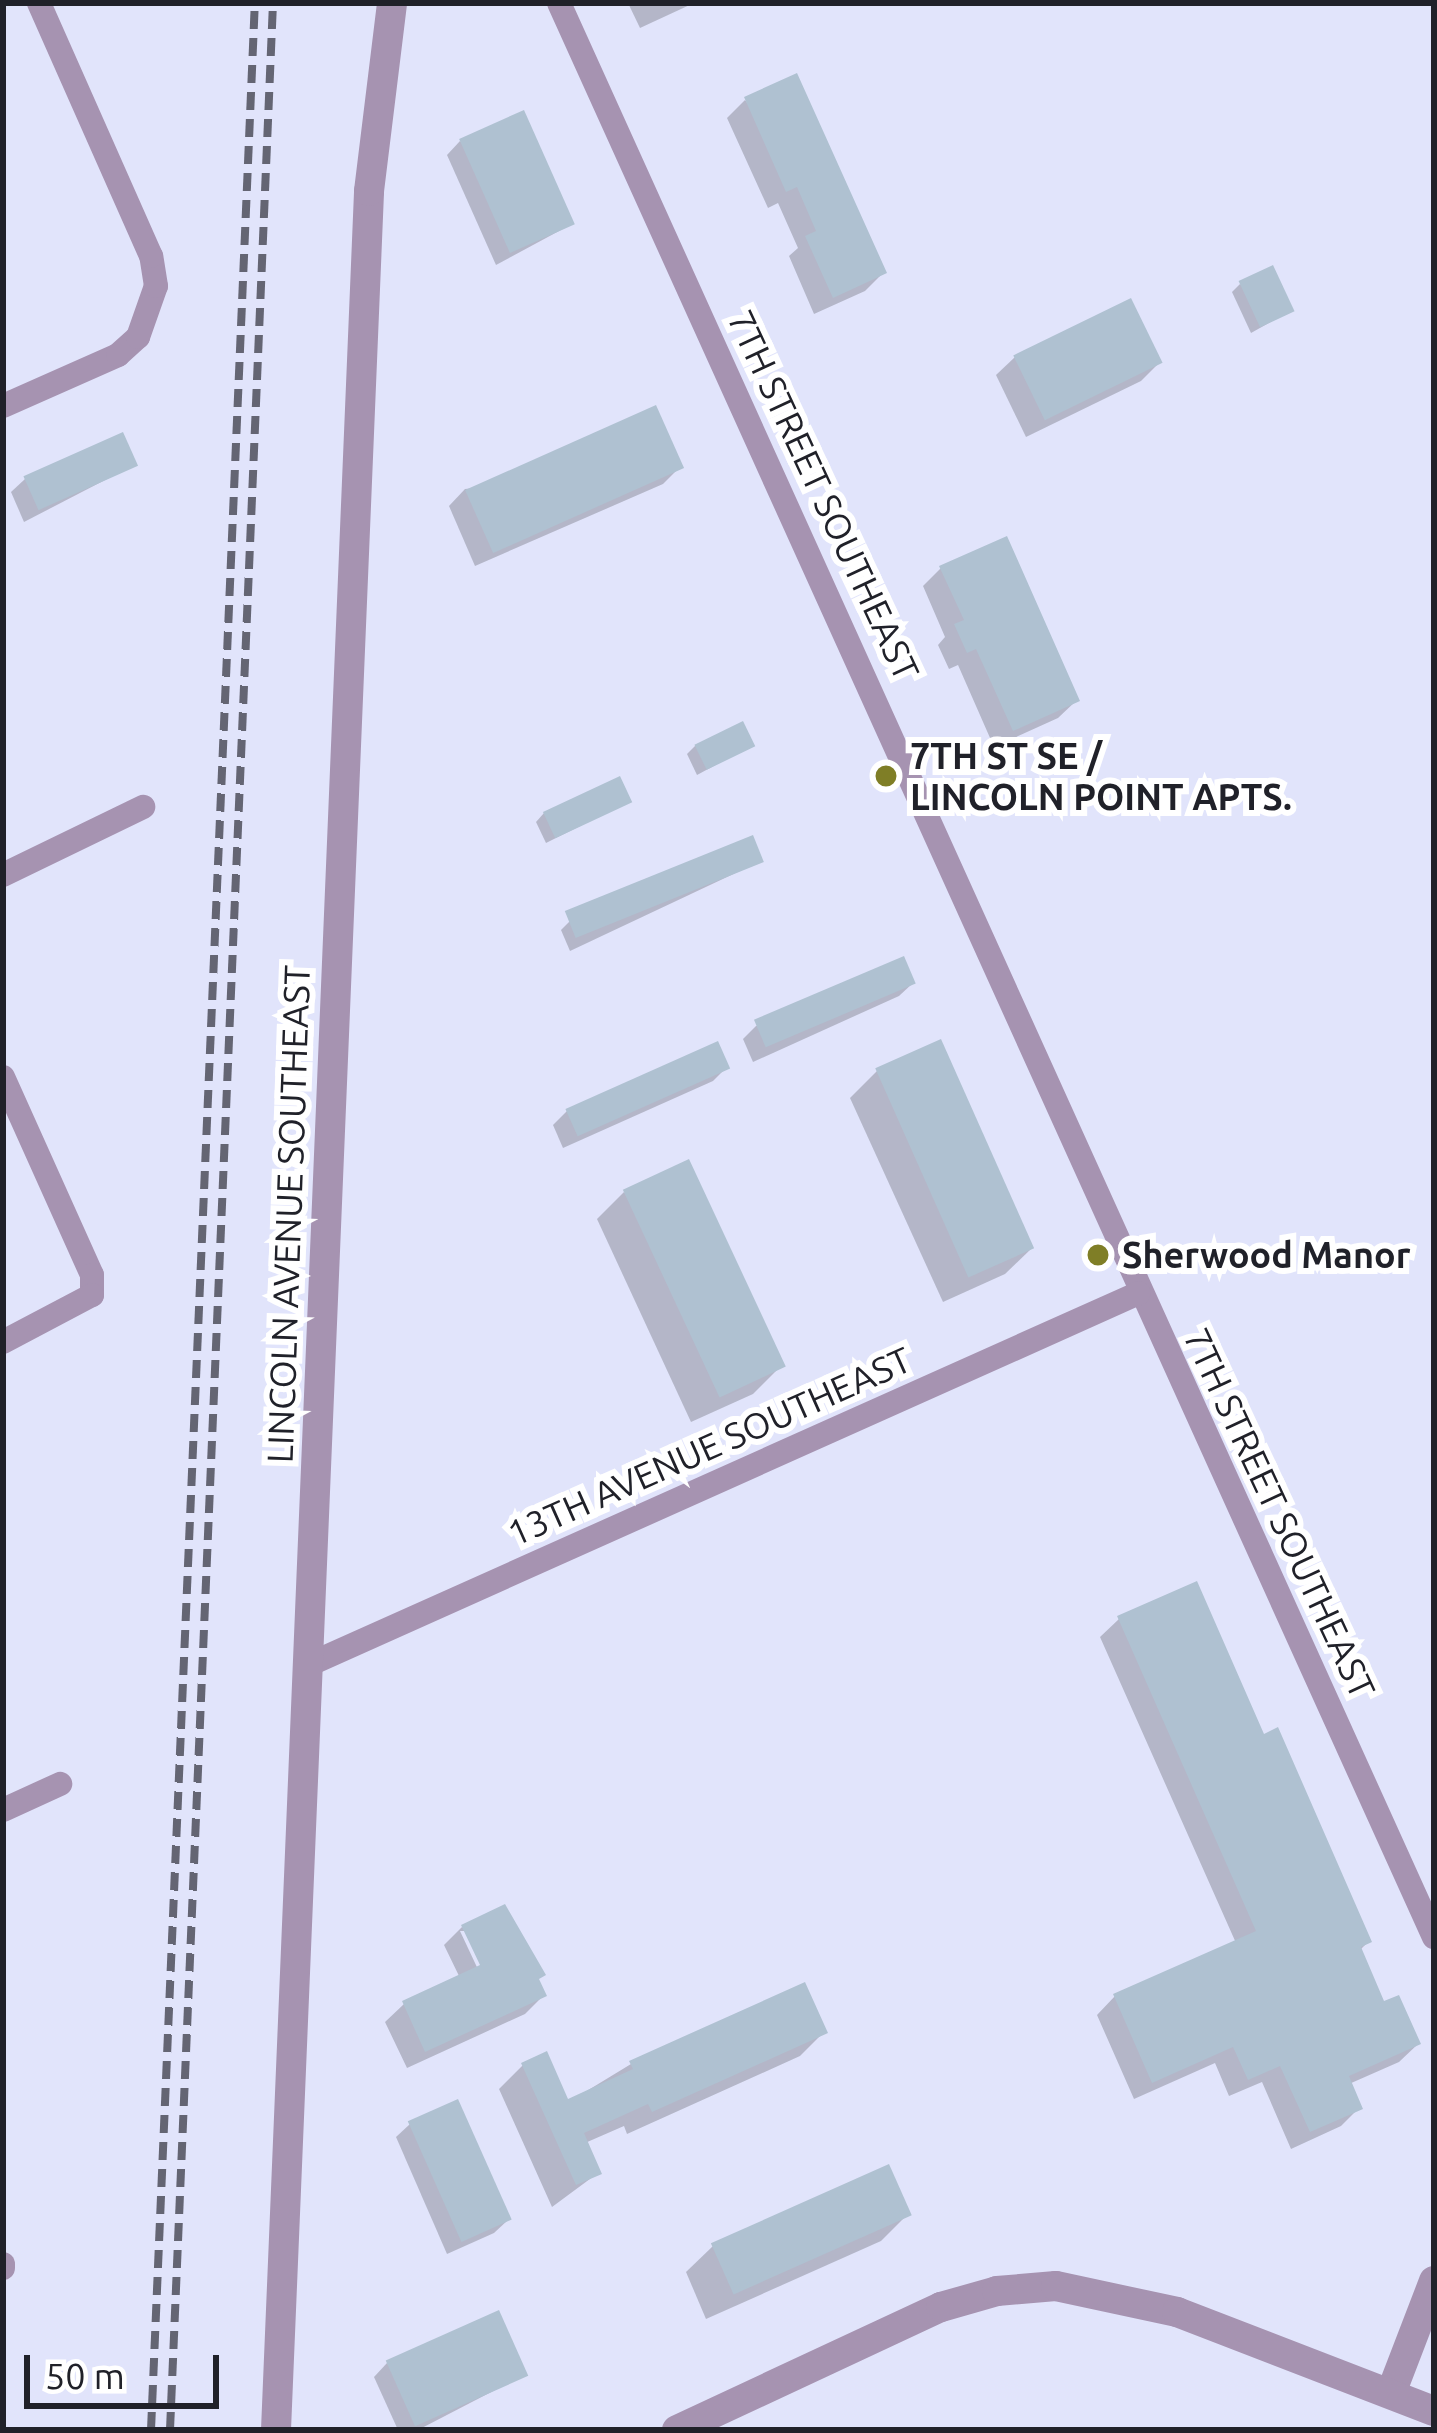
<!DOCTYPE html>
<html>
<head>
<meta charset="utf-8">
<style>
	body { margin:0 }
	#map { position:relative; width:1437px; height:2433px; overflow:hidden; background:#e1e4fb; font-family:Ubuntu,sans-serif }
	div>[style] { position:absolute }
	[style*='--x'] { left:calc(var(--x)*1px); top:calc(var(--y)*1px); width:calc(var(--w)*1px); rotate:calc(var(--a)*1deg) }
	.shadow>* { inset:0; background:#0003 }
	.building>* { inset:0; background:#afc1d1; transform-origin:0 0 }
	.minor>* { height:24px; margin:-12px; padding:0 12px; transform-origin:12px; border-radius:12px; background:#a693b1 }
	.tertiary>* { height:30px; margin:-15px; padding:0 15px; transform-origin:15px; border-radius:15px; background:#a693b1 }
	.rail>* { height:8px; margin-top:-4px; transform-origin:0; background:repeating-linear-gradient(90deg,#646573 0 18px,transparent 0 27px) }
	.dots>* { width:33px; height:33px; translate:-50% -50%; box-sizing:border-box; border:6px solid #fff; border-radius:50% }
	span { translate:-50% -50%; white-space:nowrap; text-align:center; line-height:1.15; -webkit-text-stroke:12px #fff; paint-order:stroke }
	.street-label { font-size:36px; color:#202129 }
	.poi-label { font-size:36px; color:#202129; font-weight:700 }
	.left { translate:0 -50%; text-align:left }
	.frame { position:absolute; inset:0; border:6px solid #202129; pointer-events:none }
	.scale { position:absolute; left:24px; top:2355px; width:195px; height:54px; box-sizing:border-box; border:6px solid #202129; border-top:0; padding-left:15px; font-size:36px; line-height:42px; white-space:nowrap; color:#202129; -webkit-text-stroke:9px #fff; paint-order:stroke }
</style>
</head>
<body>
<div id="map">
	<div class="shadow">
		<div style="clip-path:polygon(628px 3px,694px 3px,640px 28px)"></div>
		<div style="clip-path:polygon(745px 100px,883px 273px,865px 291px,814px 314px,789px 256px,798px 248px,778px 203px,768px 208px,727px 118px)"></div>
		<div style="clip-path:polygon(460px 141px,572px 224px,496px 265px,447px 155px)"></div>
		<div style="clip-path:polygon(1240px 284px,1290px 311px,1251px 333px,1232px 292px)"></div>
		<div style="clip-path:polygon(1015px 357px,1159px 363px,1141px 381px,1026px 437px,996px 375px)"></div>
		<div style="clip-path:polygon(134px 465px,24px 522px,11px 492px,25px 479px)"></div>
		<div style="clip-path:polygon(680px 467px,663px 484px,475px 566px,449px 506px,465px 489px)"></div>
		<div style="clip-path:polygon(941px 568px,1077px 700px,1058px 718px,994px 747px,958px 665px,949px 669px,938px 645px,945px 637px,923px 586px)"></div>
		<div style="clip-path:polygon(696px 745px,751px 746px,697px 775px,687px 754px)"></div>
		<div style="clip-path:polygon(628px 802px,546px 843px,536px 822px,544px 813px)"></div>
		<div style="clip-path:polygon(761px 861px,570px 951px,561px 930px,569px 922px)"></div>
		<div style="clip-path:polygon(913px 983px,899px 996px,753px 1062px,743px 1039px,756px 1026px)"></div>
		<div style="clip-path:polygon(726px 1068px,713px 1081px,563px 1148px,553px 1125px,567px 1111px)"></div>
		<div style="clip-path:polygon(877px 1071px,1032px 1248px,1005px 1274px,943px 1302px,850px 1098px)"></div>
		<div style="clip-path:polygon(624px 1192px,780px 1367px,753px 1394px,691px 1422px,597px 1219px)"></div>
		<div style="clip-path:polygon(1119px 1619px,1263px 1737px,1369px 1941px,1359px 1951px,1383px 2005px,1418px 2044px,1399px 2062px,1349px 2084px,1359px 2108px,1341px 2126px,1291px 2149px,1262px 2082px,1229px 2096px,1215px 2063px,1134px 2099px,1097px 2015px,1115px 1996px,1236px 1943px,1100px 1637px)"></div>
		<div style="clip-path:polygon(evenodd,462px 1927px,537px 1980px,543px 1996px,525px 2014px,407px 2068px,385px 2022px,404px 2004px,460px 1978px,444px 1945px,462px 1927px,460px 1931px,467px 1931px,489px 1978px,483px 1980px,460px 1931px)"></div>
		<div style="clip-path:polygon(824px 2032px,800px 2056px,627px 2134px,624px 2126px,585px 2143px,598px 2173px,552px 2207px,499px 2089px,523px 2065px,567px 2103px,631px 2064px)"></div>
		<div style="clip-path:polygon(410px 2124px,508px 2220px,494px 2233px,447px 2254px,396px 2137px)"></div>
		<div style="clip-path:polygon(908px 2214px,881px 2241px,706px 2319px,686px 2272px,713px 2246px)"></div>
		<div style="clip-path:polygon(387px 2363px,524px 2375px,418px 2430px,398px 2430px,374px 2377px)"></div>
	</div>
	<div class="building">
		<div style="clip-path:polygon(797px 73px,887px 273px,833px 298px,805px 236px,816px 231px,797px 187px,786px 192px,744px 97px)"></div>
		<div style="left:524px;top:110px;width:125px;height:71px;rotate:66deg"></div>
		<div style="left:1273px;top:265px;width:51px;height:38px;rotate:65deg"></div>
		<div style="left:1131px;top:298px;width:72px;height:131px;rotate:64deg"></div>
		<div style="left:656px;top:405px;width:69px;height:209px;rotate:66deg"></div>
		<div style="left:123px;top:432px;width:37px;height:109px;rotate:66deg"></div>
		<div style="clip-path:polygon(1007px 536px,1080px 701px,1013px 731px,976px 649px,967px 653px,954px 624px,964px 620px,939px 566px)"></div>
		<div style="left:743px;top:721px;width:28px;height:54px;rotate:64deg"></div>
		<div style="left:620px;top:776px;width:29px;height:85px;rotate:65deg"></div>
		<div style="left:753px;top:835px;width:29px;height:203px;rotate:68deg"></div>
		<div style="left:904px;top:956px;width:30px;height:163px;rotate:67deg"></div>
		<div style="left:941px;top:1039px;width:229px;height:72px;rotate:66deg"></div>
		<div style="left:718px;top:1041px;width:30px;height:167px;rotate:66deg"></div>
		<div style="left:689px;top:1159px;width:229px;height:73px;rotate:65deg"></div>
		<div style="clip-path:polygon(1197px 1581px,1264px 1734px,1278px 1727px,1372px 1942px,1361px 1947px,1384px 2001px,1399px 1995px,1421px 2044px,1349px 2076px,1363px 2109px,1310px 2132px,1280px 2066px,1248px 2080px,1233px 2047px,1152px 2083px,1113px 1994px,1256px 1931px,1117px 1616px)"></div>
		<div style="clip-path:polygon(505px 1904px,546px 1975px,539px 1979px,547px 1996px,425px 2052px,402px 2001px,480px 1965px,461px 1925px)"></div>
		<div style="clip-path:polygon(805px 1982px,828px 2033px,652px 2112px,648px 2104px,584px 2133px,602px 2174px,576px 2185px,521px 2063px,547px 2051px,568px 2099px,633px 2069px,629px 2061px)"></div>
		<div style="left:458px;top:2099px;width:132px;height:55px;rotate:66deg"></div>
		<div style="left:889px;top:2164px;width:56px;height:195px;rotate:66deg"></div>
		<div style="left:499px;top:2310px;width:72px;height:124px;rotate:66deg"></div>
	</div>
	<div class="minor">
		<div style="--x:559;--y:3;--w:2123;--a:65.66"></div>
		<div style="--x:3;--y:406;--w:126;--a:-23.9"></div>
		<div style="--x:118;--y:355;--w:27;--a:-42"></div>
		<div style="--x:138;--y:337;--w:54;--a:-70.6"></div>
		<div style="--x:156;--y:286;--w:30;--a:-99"></div>
		<div style="--x:151;--y:256;--w:277;--a:-113.9"></div>
		<div style="--x:3;--y:875;--w:156;--a:-25.9"></div>
		<div style="--x:3;--y:1077;--w:217;--a:65.8"></div>
		<div style="--x:92;--y:1275;--w:20;--a:90"></div>
		<div style="--x:92;--y:1295;--w:101;--a:152.2"></div>
		<div style="--x:308;--y:1665;--w:910;--a:-24.12"></div>
		<div style="--x:3;--y:1810;--w:63;--a:-24.5"></div>
		<div style="--x:3;--y:2264;--w:4;--a:90"></div>
	</div>
	<div class="tertiary">
		<div style="--x:1391;--y:2393;--w:120;--a:-69"></div>
		<div style="--x:276;--y:2430;--w:2241;--a:-87.62"></div>
		<div style="--x:369;--y:191;--w:189;--a:-83"></div>
		<div style="--x:677;--y:2430;--w:291;--a:-25"></div>
		<div style="--x:941;--y:2307;--w:58;--a:-15.9"></div>
		<div style="--x:997;--y:2291;--w:59;--a:-4.8"></div>
		<div style="--x:1056;--y:2286;--w:124;--a:12.1"></div>
		<div style="--x:1177;--y:2312;--w:275;--a:21.1"></div>
	</div>
	<div class="rail">
		<div style="--x:151;--y:2430;--w:2429;--a:-87.55"></div>
		<div style="--x:170;--y:2430;--w:2429;--a:-87.57"></div>
	</div>
	<div class="dots">
		<div style="left:886px;top:776px;background:#7f7e26"></div>
		<div style="left:1098px;top:1255px;background:#7f7e26"></div>
	</div>
	<div class="street-label">
		<span style="left:824px;top:495px;rotate:65deg">7TH STREET SOUTHEAST</span>
		<span style="left:288px;top:1214px;rotate:-88deg">LINCOLN AVENUE SOUTHEAST</span>
		<span style="left:709px;top:1446px;rotate:-24deg">13TH AVENUE SOUTHEAST</span>
		<span style="left:1280px;top:1513px;rotate:65deg">7TH STREET SOUTHEAST</span>
	</div>
	<div class="poi-label">
		<span class="left" style="left:910px;top:776px">7TH ST SE /<br>LINCOLN POINT APTS.</span>
		<span class="left" style="left:1122px;top:1255px">Sherwood Manor</span>
	</div>
	<div class="frame"></div>
	<div class="scale">50 m</div>
</div>
</body>
</html>
